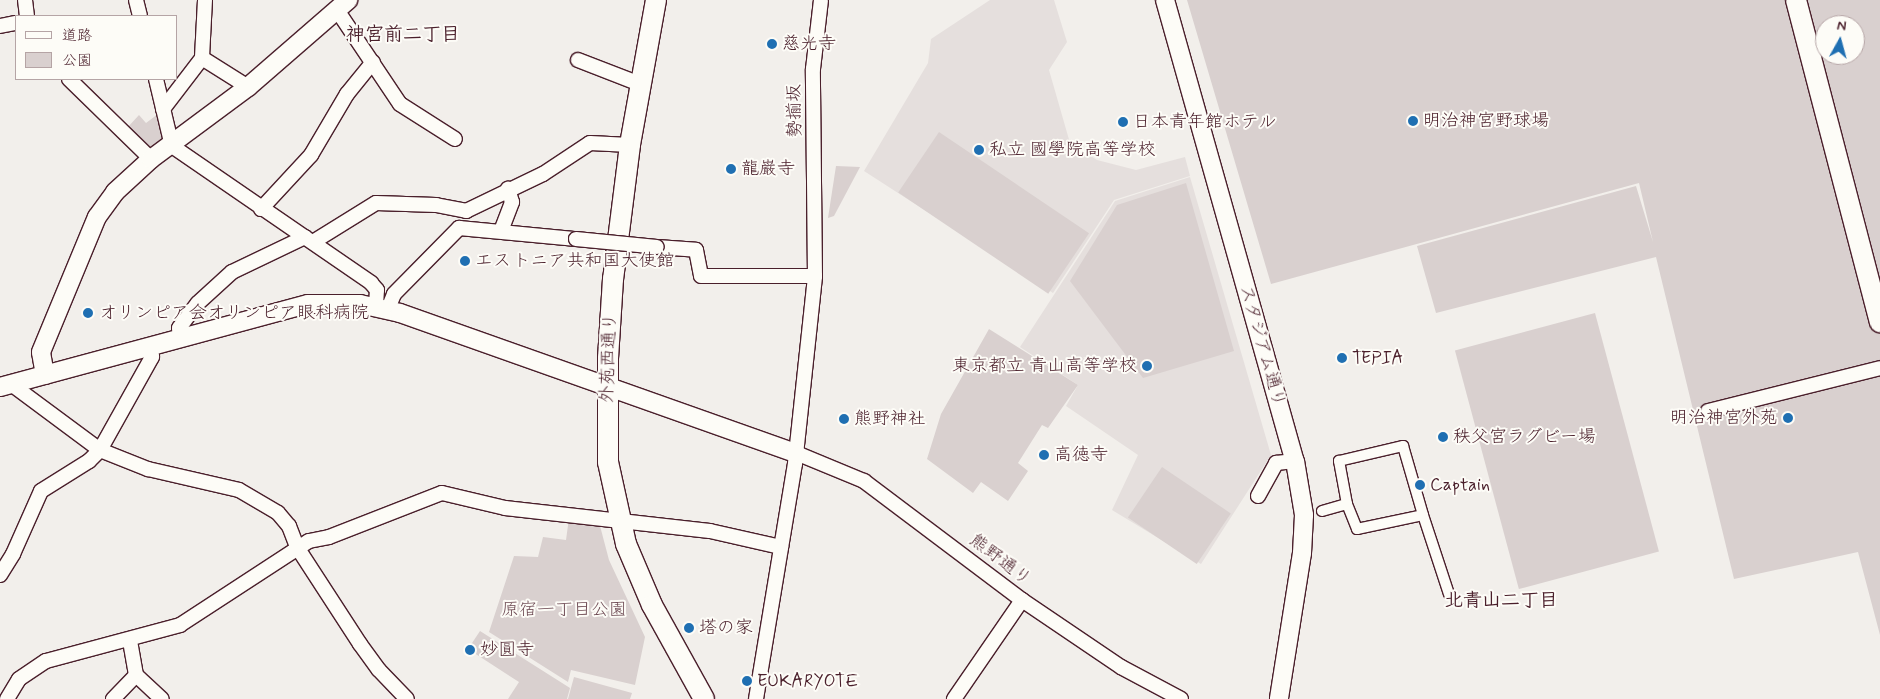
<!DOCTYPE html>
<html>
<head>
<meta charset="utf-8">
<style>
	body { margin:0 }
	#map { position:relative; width:1880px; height:699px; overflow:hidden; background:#f2efeb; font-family:Mynerve,"Klee One",sans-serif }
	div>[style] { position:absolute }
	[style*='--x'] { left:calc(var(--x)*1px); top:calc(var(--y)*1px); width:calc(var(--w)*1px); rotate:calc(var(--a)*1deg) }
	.built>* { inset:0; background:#e5dfdd }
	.green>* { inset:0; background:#d9d0cf; transform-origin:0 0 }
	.roads { filter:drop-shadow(1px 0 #4a1f2b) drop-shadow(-1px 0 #4a1f2b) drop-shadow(0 1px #4a1f2b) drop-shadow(0 -1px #4a1f2b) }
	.pedestrian>* { height:10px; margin:-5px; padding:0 5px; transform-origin:5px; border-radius:5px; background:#fdfcf7 }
	.minor>* { height:14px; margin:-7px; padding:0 7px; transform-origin:7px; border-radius:7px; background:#fdfcf7 }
	.tertiary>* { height:18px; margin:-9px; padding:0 9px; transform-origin:9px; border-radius:9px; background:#fdfcf7 }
	.secondary>* { height:20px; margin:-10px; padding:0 10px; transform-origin:10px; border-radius:10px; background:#fdfcf7 }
	.bridges { filter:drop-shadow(1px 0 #4a1f2b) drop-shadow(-1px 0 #4a1f2b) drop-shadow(0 1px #4a1f2b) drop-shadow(0 -1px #4a1f2b) }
	.minor-bridge>* { height:14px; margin:-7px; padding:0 7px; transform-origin:7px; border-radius:7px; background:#fdfcf7 }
	.dots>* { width:14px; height:14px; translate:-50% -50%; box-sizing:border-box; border:2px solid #fdfcf7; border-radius:50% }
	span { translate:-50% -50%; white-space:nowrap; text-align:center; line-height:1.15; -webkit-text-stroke:4px #fdfcf7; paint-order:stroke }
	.poi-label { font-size:18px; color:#4a1f2b }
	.left { translate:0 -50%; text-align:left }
	.right { translate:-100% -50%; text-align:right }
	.street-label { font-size:18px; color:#4a1f2b }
	.park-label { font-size:18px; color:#6e4b54 }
	.neighbourhood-label { font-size:19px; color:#4a1f2b; font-weight:700 }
	.legend { position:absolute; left:15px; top:15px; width:162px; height:65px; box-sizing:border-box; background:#fdfcf7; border:1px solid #b5a4a5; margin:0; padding:6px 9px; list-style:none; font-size:15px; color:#4a1f2b }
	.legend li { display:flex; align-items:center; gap:10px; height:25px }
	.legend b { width:25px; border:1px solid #b5a4a5 }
	.north { position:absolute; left:1815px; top:15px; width:50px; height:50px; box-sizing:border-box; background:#fdfcf7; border:1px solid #b5a4a5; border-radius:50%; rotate:7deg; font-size:14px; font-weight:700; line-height:20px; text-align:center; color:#4a1f2b }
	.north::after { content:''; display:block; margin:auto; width:18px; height:22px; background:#1f6fb2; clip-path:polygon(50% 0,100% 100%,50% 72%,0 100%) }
</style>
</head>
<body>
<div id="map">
	<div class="built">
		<div style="clip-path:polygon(990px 0,1054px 0,1067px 42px,1049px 70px,1070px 143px,1097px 160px,1136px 170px,1185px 157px,1190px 176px,1114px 200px,1053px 293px,864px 171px,928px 63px,931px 39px)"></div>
		<div style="clip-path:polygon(1190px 177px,1271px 455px,1201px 564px,1112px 510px,1138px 455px,1066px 406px,1078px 385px,1020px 347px,1115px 201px)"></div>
	</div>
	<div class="green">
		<div style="clip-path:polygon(evenodd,1187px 0,1880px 0,1880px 635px,1858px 552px,1734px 579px,1656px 257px,1436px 313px,1417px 246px,1636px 186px,1653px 242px,1639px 183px,1271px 284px,1187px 0,1825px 25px,1855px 25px,1855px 55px,1825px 55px,1825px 25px)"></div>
		<div style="clip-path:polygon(158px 114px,167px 143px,151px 153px,127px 128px,139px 115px,146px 123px)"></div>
		<div style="left:939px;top:132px;width:181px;height:73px;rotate:34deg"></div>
		<div style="clip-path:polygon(836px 166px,860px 167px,834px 216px,828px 218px)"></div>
		<div style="clip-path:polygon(1186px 183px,1234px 351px,1143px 378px,1070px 281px,1117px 205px)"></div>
		<div style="left:1595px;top:313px;width:247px;height:145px;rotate:75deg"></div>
		<div style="clip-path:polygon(989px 329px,1078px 385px,1048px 428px,1042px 425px,1018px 463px,1028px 471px,1008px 501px,981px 482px,973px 493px,927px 459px,941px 414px)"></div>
		<div style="left:1162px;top:467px;width:83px;height:61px;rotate:34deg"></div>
		<div style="clip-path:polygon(569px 518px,599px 522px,609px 560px,645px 637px,635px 685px,571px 670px,568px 682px,489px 632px,514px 556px,538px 557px,543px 537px,566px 540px)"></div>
		<div style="clip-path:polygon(480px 631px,570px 688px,567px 699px,508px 699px,519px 682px,468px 649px)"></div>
		<div style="clip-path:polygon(574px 677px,632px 693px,630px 699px,568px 699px)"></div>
	</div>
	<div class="roads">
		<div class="pedestrian">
			<div style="--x:1347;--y:504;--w:44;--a:-100.5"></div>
			<div style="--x:1339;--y:461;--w:66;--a:-13.2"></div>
			<div style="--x:1403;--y:446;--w:72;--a:73.8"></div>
			<div style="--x:1322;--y:511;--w:26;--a:-16"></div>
			<div style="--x:1347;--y:504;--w:27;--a:68"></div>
			<div style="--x:1357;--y:529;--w:67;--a:-12"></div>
			<div style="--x:1423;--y:515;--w:83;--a:71.8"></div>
		</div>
		<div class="minor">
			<div style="--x:25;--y:0;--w:16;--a:83"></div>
			<div style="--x:136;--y:0;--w:16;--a:76"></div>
			<div style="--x:205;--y:0;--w:58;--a:93"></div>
			<div style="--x:202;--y:58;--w:54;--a:32.2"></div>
			<div style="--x:337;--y:10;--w:113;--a:56.2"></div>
			<div style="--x:400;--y:104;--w:65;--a:32.5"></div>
			<div style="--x:0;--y:26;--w:16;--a:-11"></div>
			<div style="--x:578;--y:60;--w:66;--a:21.2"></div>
			<div style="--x:69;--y:79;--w:115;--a:44.3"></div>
			<div style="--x:156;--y:79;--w:69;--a:76.6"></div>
			<div style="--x:172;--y:146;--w:242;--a:34.5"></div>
			<div style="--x:371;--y:283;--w:9;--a:49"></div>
			<div style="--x:377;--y:290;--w:16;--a:94"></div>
			<div style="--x:163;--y:109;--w:64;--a:-52.6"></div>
			<div style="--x:261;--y:209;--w:74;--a:-47.2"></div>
			<div style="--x:311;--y:155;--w:71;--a:-59.5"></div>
			<div style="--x:347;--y:94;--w:41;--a:-50.9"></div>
			<div style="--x:501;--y:231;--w:31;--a:-69"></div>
			<div style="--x:512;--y:202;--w:14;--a:-107"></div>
			<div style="--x:313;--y:242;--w:74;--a:-31.8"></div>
			<div style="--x:376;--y:203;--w:60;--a:1.9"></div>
			<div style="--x:436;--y:205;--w:31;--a:11"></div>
			<div style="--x:466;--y:211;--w:85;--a:-25.7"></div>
			<div style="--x:543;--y:174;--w:56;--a:-33.4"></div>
			<div style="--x:590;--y:143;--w:40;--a:2.9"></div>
			<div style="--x:657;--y:247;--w:39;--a:4"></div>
			<div style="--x:696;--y:250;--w:26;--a:79"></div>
			<div style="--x:701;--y:276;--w:114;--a:0"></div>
			<div style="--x:388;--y:309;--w:16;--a:-68"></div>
			<div style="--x:394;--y:294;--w:93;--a:-45.4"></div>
			<div style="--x:459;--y:228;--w:118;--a:5.4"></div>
			<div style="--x:180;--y:337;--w:9;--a:-96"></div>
			<div style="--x:179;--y:328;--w:31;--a:-53"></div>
			<div style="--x:198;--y:303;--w:46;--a:-42.4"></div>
			<div style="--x:232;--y:272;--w:81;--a:-25.6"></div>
			<div style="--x:11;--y:384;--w:111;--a:36.6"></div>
			<div style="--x:100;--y:450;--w:52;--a:21.6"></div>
			<div style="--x:148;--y:469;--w:93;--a:13"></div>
			<div style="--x:239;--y:490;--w:45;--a:30.5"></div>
			<div style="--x:278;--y:513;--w:17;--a:50"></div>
			<div style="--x:289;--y:526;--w:22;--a:69"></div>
			<div style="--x:297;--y:547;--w:116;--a:57"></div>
			<div style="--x:360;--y:644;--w:32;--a:54"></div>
			<div style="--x:379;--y:670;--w:40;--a:46"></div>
			<div style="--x:1708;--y:411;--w:177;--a:-14"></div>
			<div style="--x:796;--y:453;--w:74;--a:22.4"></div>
			<div style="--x:864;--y:481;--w:198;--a:37"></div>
			<div style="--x:1022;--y:600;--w:120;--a:34.1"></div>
			<div style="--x:1121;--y:667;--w:68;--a:28.1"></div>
			<div style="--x:1258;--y:496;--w:38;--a:-61"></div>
			<div style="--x:1276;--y:463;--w:19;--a:-6"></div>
			<div style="--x:0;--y:575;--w:25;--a:-58"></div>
			<div style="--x:13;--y:554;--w:69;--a:-66"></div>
			<div style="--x:41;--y:491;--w:57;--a:-32"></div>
			<div style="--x:89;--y:461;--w:16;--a:-45"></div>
			<div style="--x:100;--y:450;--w:107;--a:-60.8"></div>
			<div style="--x:152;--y:357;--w:11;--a:-100"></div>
			<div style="--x:136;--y:675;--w:35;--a:43"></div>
			<div style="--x:7;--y:699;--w:23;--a:-59"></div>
			<div style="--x:19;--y:679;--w:32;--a:-34"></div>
			<div style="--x:46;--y:661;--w:139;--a:-15"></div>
			<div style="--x:180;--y:625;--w:154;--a:-33.1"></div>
			<div style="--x:309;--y:541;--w:20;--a:-11"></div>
			<div style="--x:329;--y:537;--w:121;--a:-21.3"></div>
			<div style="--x:442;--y:493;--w:65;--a:13.4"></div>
			<div style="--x:505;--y:508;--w:206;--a:6.4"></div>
			<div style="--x:710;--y:531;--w:73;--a:12.7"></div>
			<div style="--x:113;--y:699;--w:33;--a:-46"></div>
			<div style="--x:136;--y:675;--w:36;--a:-100"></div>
			<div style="--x:756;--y:699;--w:238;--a:-80.6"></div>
			<div style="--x:795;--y:464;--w:189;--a:-83.9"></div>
			<div style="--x:815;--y:276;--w:207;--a:-90.6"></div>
			<div style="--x:813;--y:69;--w:69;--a:-83.4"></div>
			<div style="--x:954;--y:699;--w:120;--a:-55.5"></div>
		</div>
		<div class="tertiary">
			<div style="--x:1165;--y:0;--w:479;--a:74.3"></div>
			<div style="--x:1295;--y:461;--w:55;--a:80.5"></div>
			<div style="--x:1304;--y:515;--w:38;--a:93"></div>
			<div style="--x:1302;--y:553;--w:148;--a:99"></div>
			<div style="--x:45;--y:375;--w:23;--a:-100"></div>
			<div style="--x:41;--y:352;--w:146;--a:-67.5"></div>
			<div style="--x:97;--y:217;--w:31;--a:-54"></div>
			<div style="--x:115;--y:192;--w:49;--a:-42.5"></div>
			<div style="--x:151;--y:159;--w:121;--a:-36.6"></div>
			<div style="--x:248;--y:87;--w:133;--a:-41"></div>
			<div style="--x:0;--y:387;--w:319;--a:-15.1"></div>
			<div style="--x:308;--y:304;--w:52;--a:0"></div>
			<div style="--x:360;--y:304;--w:41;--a:12.7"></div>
			<div style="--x:400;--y:313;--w:420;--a:19.5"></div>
		</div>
		<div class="secondary">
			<div style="--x:656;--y:0;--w:147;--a:100.2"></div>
			<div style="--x:630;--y:145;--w:135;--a:97.2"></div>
			<div style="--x:613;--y:279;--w:79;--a:93.6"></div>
			<div style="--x:608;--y:358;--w:104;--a:90"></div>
			<div style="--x:608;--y:462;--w:84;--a:77.6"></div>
			<div style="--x:626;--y:544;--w:66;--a:66.9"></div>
			<div style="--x:652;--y:605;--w:107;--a:61"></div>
			<div style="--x:1796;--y:0;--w:333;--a:75.4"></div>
		</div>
	</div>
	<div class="bridges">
		<div class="minor-bridge">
			<div style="--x:576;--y:239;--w:81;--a:5.6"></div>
		</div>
	</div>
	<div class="dots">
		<div style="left:772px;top:44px;background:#1f6fb2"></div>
		<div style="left:1413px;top:121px;background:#1f6fb2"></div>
		<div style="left:1123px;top:122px;background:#1f6fb2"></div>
		<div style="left:979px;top:150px;background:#1f6fb2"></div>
		<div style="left:731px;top:169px;background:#1f6fb2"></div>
		<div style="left:465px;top:261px;background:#1f6fb2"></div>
		<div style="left:88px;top:313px;background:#1f6fb2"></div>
		<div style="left:1342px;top:358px;background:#1f6fb2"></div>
		<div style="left:1147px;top:366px;background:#1f6fb2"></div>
		<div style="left:1788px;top:418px;background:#1f6fb2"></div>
		<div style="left:844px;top:419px;background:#1f6fb2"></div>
		<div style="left:1443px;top:437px;background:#1f6fb2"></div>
		<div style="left:1044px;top:455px;background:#1f6fb2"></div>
		<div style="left:1420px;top:485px;background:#1f6fb2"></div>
		<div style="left:689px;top:628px;background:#1f6fb2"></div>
		<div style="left:470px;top:650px;background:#1f6fb2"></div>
		<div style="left:747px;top:681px;background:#1f6fb2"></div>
	</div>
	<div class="poi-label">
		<span class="left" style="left:782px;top:44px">慈光寺</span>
		<span class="left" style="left:1423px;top:121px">明治神宮野球場</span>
		<span class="left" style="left:1133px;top:122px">日本青年館ホテル</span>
		<span class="left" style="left:989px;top:150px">私立 國學院高等学校</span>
		<span class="left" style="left:741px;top:169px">龍巌寺</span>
		<span class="left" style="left:475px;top:261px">エストニア共和国大使館</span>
		<span class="left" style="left:99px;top:313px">オリンピア会オリンピア眼科病院</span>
		<span class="left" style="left:1352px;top:358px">TEPIA</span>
		<span class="right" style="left:1137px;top:366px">東京都立 青山高等学校</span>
		<span class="right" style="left:1778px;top:418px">明治神宮外苑</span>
		<span class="left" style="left:854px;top:419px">熊野神社</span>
		<span class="left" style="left:1453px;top:437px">秩父宮ラグビー場</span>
		<span class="left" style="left:1054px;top:455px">高徳寺</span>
		<span class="left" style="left:1430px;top:485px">Captain</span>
		<span class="left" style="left:699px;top:628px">塔の家</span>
		<span class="left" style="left:480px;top:650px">妙圓寺</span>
		<span class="left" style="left:757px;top:681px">EUKARYOTE</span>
	</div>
	<div class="street-label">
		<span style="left:795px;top:111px;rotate:-91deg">勢揃坂</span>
		<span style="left:1262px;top:346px;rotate:74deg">スタジアム通り</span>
		<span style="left:609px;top:358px;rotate:-88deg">外苑西通り</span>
		<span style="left:1000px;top:560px;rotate:37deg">熊野通り</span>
	</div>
	<div class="park-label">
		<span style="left:564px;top:610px">原宿一丁目公園</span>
	</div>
	<div class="neighbourhood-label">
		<span style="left:403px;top:35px">神宮前二丁目</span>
		<span style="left:1501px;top:601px">北青山二丁目</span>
	</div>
	<ul class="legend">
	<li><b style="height:6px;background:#fdfcf7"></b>道路</li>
	<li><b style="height:14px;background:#d9d0cf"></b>公園</li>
	</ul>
	<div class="north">N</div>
</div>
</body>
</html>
